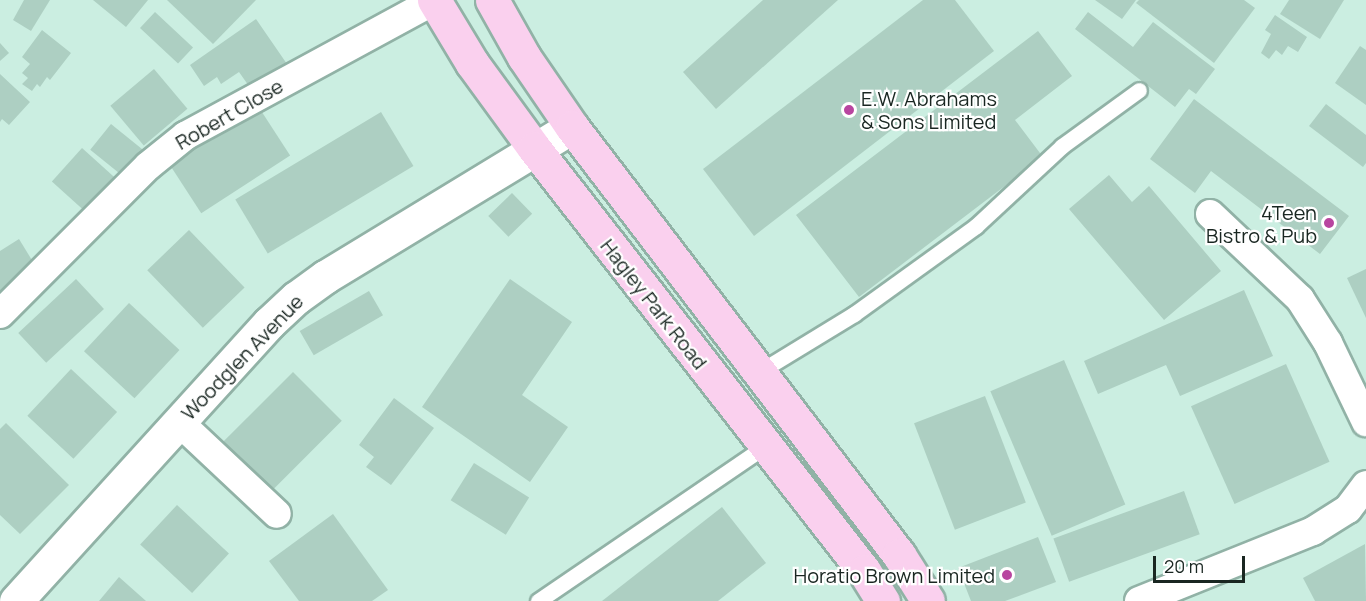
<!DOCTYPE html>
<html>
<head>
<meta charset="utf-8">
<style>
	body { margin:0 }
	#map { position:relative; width:1366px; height:601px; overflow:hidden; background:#cbeee1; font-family:Manrope,sans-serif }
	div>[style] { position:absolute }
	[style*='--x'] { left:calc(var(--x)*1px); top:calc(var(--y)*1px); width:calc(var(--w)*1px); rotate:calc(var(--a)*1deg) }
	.building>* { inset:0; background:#adcfc2; transform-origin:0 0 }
	.roads { filter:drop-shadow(2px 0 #91b2a6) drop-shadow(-2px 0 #91b2a6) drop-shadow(0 2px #91b2a6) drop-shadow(0 -2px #91b2a6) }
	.service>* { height:15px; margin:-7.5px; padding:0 7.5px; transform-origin:7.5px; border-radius:7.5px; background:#fff }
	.minor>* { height:28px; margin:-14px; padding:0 14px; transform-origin:14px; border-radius:14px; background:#fff }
	.tertiary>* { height:33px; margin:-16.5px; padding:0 16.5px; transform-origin:16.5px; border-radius:16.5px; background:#fff }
	.primary>* { height:33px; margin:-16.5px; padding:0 16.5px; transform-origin:16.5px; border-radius:16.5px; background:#fad0ee }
	.dots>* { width:16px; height:16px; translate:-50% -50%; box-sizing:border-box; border:3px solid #fff; border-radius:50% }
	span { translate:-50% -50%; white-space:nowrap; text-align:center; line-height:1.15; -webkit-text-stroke:4.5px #fff; paint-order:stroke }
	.poi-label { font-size:20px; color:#192621 }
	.left { translate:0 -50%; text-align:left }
	.right { translate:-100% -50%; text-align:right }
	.street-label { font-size:20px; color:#192621 }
	.scale { position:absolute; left:1153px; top:556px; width:92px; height:27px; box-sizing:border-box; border:3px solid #192621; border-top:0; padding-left:8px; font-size:18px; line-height:21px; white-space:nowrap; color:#192621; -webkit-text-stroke:4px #fff; paint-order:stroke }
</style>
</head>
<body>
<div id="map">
	<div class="building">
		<div style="clip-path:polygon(24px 0,50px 0,31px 31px,13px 20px)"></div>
		<div style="clip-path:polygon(93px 0,148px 0,126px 27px)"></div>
		<div style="clip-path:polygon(167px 0,256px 0,213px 44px)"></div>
		<div style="clip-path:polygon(763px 0,838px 0,716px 109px,683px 72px)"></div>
		<div style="clip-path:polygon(923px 0,955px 0,994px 51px,754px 236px,703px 169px)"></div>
		<div style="clip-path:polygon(1095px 0,1136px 0,1122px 19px)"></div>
		<div style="clip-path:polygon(1139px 0,1244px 0,1255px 8px,1214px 63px,1136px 3px)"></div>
		<div style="clip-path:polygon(1289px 0,1344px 0,1320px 39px,1280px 14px)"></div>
		<div style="left:155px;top:12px;width:52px;height:22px;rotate:43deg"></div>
		<div style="clip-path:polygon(1088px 12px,1133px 47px,1153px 22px,1215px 69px,1196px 94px,1189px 89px,1175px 107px,1075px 29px)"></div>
		<div style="clip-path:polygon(1275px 15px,1307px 37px,1298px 52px,1288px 46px,1282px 55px,1276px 50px,1269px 59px,1261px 53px,1271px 34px,1265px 30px)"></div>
		<div style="clip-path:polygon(256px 19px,287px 64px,251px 89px,239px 72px,221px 84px,217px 77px,204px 86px,190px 65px)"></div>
		<div style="clip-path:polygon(42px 30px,71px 53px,50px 80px,47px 77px,40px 87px,37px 84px,32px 91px,22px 84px,28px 78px,22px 73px,30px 64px,22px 57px)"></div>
		<div style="clip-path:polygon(1038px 31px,1072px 76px,1015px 120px,1043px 157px,859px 297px,796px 215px)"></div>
		<div style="clip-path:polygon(0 43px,9px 53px,0 61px)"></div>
		<div style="clip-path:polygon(1360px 46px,1366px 50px,1366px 105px,1335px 83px)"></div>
		<div style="left:154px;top:69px;width:52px;height:57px;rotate:50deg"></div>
		<div style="clip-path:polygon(0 74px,30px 102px,9px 125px,2px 119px,0 122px)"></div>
		<div style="clip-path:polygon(1194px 99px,1349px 216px,1320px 254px,1211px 171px,1195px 193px,1150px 159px)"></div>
		<div style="clip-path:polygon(1326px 104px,1366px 135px,1366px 163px,1363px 167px,1309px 126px)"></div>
		<div style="left:258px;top:106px;width:59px;height:106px;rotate:57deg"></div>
		<div style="left:381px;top:112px;width:63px;height:170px;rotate:59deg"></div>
		<div style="left:111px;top:124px;width:45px;height:33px;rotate:39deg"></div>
		<div style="left:82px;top:148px;width:47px;height:45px;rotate:42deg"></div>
		<div style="clip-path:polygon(1109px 175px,1132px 202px,1149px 186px,1221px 271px,1164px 320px,1069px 209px)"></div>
		<div style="left:512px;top:193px;width:29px;height:33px;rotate:46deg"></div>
		<div style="left:189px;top:230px;width:80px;height:58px;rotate:46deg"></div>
		<div style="clip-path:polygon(19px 239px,38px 270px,0 293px,0 251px)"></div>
		<div style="clip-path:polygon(1366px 269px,1366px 318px,1347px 278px)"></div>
		<div style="left:76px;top:279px;width:41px;height:79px;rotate:47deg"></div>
		<div style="clip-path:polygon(510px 279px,572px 322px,522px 395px,568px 427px,530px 482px,422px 407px)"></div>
		<div style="clip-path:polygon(1244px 290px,1273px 356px,1180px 396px,1166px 365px,1098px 394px,1084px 361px)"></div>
		<div style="left:369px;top:291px;width:28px;height:80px;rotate:60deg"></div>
		<div style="left:129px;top:303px;width:69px;height:66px;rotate:43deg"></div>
		<div style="left:1064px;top:360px;width:157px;height:80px;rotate:67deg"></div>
		<div style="left:1286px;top:364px;width:107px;height:104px;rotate:66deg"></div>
		<div style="left:71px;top:369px;width:63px;height:64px;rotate:43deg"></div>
		<div style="left:293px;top:372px;width:69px;height:102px;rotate:45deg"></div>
		<div style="left:985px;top:396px;width:114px;height:76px;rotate:69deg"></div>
		<div style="clip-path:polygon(394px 398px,434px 428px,391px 485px,366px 467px,374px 457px,359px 445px)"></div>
		<div style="clip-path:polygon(6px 423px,69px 485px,20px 534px,0 515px,0 429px)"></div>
		<div style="left:474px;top:463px;width:65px;height:44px;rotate:32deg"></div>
		<div style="left:1184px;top:491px;width:46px;height:139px;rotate:70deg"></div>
		<div style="left:177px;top:505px;width:71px;height:54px;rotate:43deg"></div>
		<div style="clip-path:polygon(722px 507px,766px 563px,718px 601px,602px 601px)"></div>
		<div style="clip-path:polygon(333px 514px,388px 590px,372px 601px,299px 601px,269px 561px)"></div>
		<div style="clip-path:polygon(1038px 537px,1056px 582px,1005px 601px,971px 601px,958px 568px)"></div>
		<div style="clip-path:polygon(1365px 544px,1366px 601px,1315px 601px,1303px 578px)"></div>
		<div style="clip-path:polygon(119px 577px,146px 601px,99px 601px)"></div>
	</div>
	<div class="roads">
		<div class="service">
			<div style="--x:759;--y:372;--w:111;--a:-31.4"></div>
			<div style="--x:854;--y:314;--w:150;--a:-35.8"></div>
			<div style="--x:976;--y:226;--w:117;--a:-42.9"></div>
			<div style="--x:1062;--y:146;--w:95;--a:-36"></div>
			<div style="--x:538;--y:601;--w:273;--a:-34.3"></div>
		</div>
		<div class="minor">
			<div style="--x:1210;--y:214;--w:124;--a:43.4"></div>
			<div style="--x:1300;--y:299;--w:52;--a:57.5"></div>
			<div style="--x:1328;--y:343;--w:88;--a:64.3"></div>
			<div style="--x:0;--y:314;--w:209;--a:-45"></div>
			<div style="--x:148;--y:166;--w:48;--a:-39"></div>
			<div style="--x:185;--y:136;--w:283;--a:-28.5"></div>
			<div style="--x:179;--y:422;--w:134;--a:43.2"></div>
			<div style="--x:1139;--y:601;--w:188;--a:-21.9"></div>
			<div style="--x:1313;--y:531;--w:41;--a:-32.2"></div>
			<div style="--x:1348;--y:509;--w:30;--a:-53"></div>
		</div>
		<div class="tertiary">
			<div style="--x:16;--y:601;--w:376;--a:-47.7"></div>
			<div style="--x:269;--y:323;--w:37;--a:-43"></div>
			<div style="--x:296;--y:298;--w:36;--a:-36"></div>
			<div style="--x:325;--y:277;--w:289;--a:-31.3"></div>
		</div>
		<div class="primary">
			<div style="--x:434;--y:0;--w:74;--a:58.9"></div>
			<div style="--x:472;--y:63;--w:105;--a:53.9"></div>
			<div style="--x:534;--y:148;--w:536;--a:52.04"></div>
			<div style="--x:864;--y:571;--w:36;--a:58"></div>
			<div style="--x:492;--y:0;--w:65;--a:60.7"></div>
			<div style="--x:524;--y:57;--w:85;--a:55.6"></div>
			<div style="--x:572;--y:127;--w:539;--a:52.62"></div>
			<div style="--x:899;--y:555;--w:54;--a:57.8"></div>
		</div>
	</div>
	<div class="dots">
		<div style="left:849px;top:110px;background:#b845a0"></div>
		<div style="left:1329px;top:223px;background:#b845a0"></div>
		<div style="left:1007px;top:575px;background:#b845a0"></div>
	</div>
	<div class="poi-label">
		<span class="left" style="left:861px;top:110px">E.W. Abrahams<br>&amp; Sons Limited</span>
		<span class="right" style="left:1317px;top:224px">4Teen<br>Bistro &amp; Pub</span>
		<span class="right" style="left:995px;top:575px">Horatio Brown Limited</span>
	</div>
	<div class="street-label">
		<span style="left:229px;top:114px;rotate:-30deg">Robert Close</span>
		<span style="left:654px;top:304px;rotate:52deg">Hagley Park Road</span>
		<span style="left:242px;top:357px;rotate:-46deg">Woodglen Avenue</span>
	</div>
	<div class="scale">20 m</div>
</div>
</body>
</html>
